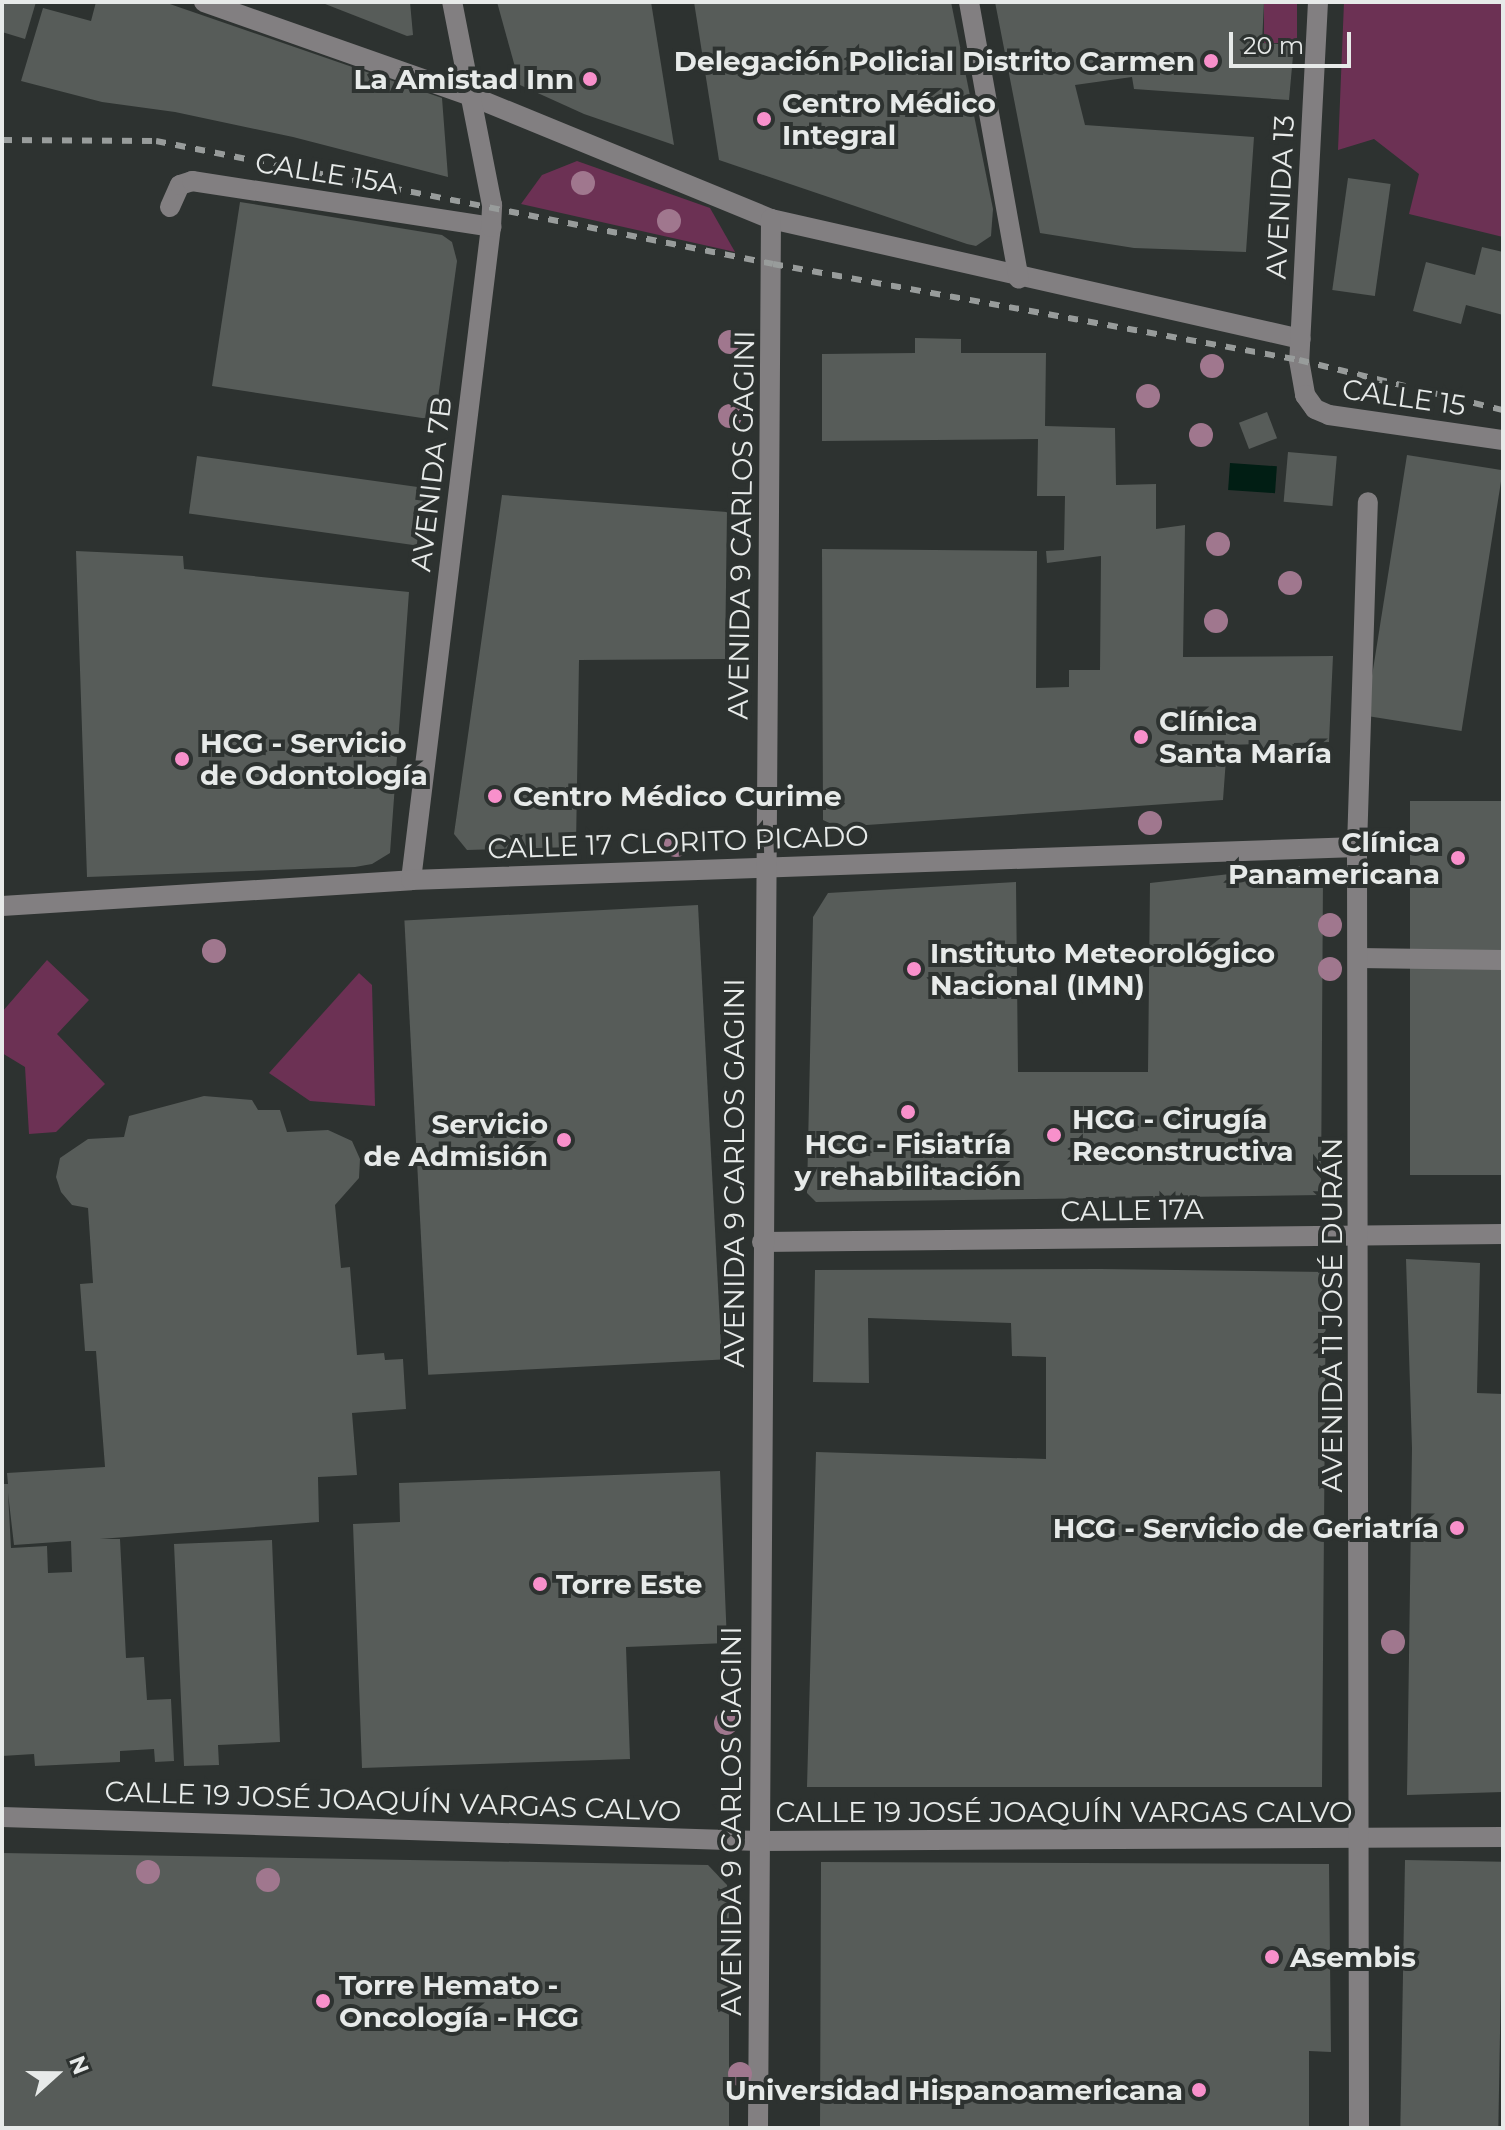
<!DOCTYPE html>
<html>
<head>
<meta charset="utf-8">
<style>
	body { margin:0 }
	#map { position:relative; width:1505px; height:2130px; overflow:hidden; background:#2d3230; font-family:Montserrat,sans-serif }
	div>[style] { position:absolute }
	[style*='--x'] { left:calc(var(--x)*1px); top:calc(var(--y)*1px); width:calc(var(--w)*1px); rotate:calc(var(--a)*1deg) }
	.green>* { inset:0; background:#6c3154; transform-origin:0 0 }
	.water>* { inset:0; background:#011e14; transform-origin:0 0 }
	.building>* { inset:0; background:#575c59; transform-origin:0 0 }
	.minor>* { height:20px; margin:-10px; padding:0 10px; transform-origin:10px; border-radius:10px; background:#827f81 }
	.rail>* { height:6px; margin-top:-3px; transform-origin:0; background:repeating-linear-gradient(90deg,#989c9b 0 10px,transparent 0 20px) }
	.trees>* { width:24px; height:24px; margin:-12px; border-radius:50%; background:#a0778e }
	.dots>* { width:22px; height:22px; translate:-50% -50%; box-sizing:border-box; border:4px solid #2d3230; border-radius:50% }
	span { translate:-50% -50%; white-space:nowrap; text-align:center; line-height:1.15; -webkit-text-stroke:8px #2d3230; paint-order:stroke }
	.poi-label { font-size:28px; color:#e7eae9; font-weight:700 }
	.right { translate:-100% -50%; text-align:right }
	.left { translate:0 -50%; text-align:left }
	.street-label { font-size:28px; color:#e7eae9 }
	.frame { position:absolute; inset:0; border:4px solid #e7eae9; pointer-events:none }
	.north { position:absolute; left:16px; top:2034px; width:80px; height:80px; -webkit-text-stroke:6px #2d3230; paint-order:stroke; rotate:69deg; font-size:22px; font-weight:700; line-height:32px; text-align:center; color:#e7eae9 }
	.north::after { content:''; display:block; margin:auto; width:28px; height:36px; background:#e7eae9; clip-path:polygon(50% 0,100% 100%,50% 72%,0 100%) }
	.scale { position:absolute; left:1229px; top:32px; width:122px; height:36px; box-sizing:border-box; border:4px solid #e7eae9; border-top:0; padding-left:10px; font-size:24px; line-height:28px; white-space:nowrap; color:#e7eae9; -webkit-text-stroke:6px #2d3230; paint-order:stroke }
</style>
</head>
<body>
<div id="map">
	<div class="green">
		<div style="left:1264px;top:2px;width:33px;height:41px"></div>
		<div style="clip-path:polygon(1344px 2px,1503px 2px,1503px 237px,1409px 214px,1419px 174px,1374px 139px,1338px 150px)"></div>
		<div style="clip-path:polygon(577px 161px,710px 208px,735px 252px,521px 204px,542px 175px)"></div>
		<div style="clip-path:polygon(47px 960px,89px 1000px,57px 1034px,105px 1084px,56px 1132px,29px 1134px,25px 1067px,2px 1053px,2px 1012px)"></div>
		<div style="clip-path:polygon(359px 973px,372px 985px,375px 1106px,310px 1101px,269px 1073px)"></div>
	</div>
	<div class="water">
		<div style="left:1230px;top:463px;width:47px;height:27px;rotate:4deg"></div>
	</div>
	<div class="building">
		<div style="clip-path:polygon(2px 2px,36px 2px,25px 39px,2px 32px)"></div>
		<div style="clip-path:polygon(96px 2px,164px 2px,442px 98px,448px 177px,293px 137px,175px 112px,102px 102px,21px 81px,43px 8px,91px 21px)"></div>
		<div style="clip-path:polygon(320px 2px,410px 2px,413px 35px,407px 36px)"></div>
		<div style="clip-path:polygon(497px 2px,651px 2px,674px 145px,584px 114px,520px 85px)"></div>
		<div style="clip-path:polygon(694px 2px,951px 2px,993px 209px,991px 236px,976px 246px,967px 244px,719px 160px)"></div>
		<div style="clip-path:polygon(995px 2px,1264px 2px,1262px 43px,1294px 45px,1289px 100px,1134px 89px,1132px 77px,1075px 85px,1085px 125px,1254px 137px,1246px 252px,1134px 248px,1040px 233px)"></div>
		<div style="left:1348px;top:178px;width:43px;height:113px;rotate:8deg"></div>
		<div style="clip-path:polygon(240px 202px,442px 235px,452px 242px,457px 261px,435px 420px,212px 386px)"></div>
		<div style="clip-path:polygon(1482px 247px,1503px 252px,1503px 315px,1466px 305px,1461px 324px,1413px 311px,1426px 262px,1475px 275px)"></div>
		<div style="clip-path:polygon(915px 338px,961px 339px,961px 353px,1046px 353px,1045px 426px,1115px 428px,1116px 485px,1156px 484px,1156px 529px,1185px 525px,1183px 657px,1333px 656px,1329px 742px,1294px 743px,1293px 752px,1260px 753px,1260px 744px,1227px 745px,1223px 800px,838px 827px,823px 820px,822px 549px,1037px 551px,1036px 688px,1069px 687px,1069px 670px,1100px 670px,1101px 556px,1047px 563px,1046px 551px,1064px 550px,1065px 496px,1037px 496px,1038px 439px,822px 441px,822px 354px,915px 353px)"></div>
		<div style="left:1267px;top:412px;width:28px;height:30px;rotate:69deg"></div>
		<div style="left:1288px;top:452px;width:49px;height:50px;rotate:5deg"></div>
		<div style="left:1407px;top:455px;width:97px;height:264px;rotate:9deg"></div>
		<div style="left:197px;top:456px;width:230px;height:58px;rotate:8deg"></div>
		<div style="clip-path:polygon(502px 495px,727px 512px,725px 659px,579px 660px,576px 847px,467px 850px,454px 834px)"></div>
		<div style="clip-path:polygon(76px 551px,183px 556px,184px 569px,409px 592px,390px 853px,372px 864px,355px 867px,87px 877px)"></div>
		<div style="left:1503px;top:801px;width:374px;height:93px;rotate:90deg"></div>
		<div style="clip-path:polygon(1311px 865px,1323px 878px,1321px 1195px,816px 1202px,807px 1193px,813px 917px,828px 893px,1016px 882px,1018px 1072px,1148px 1072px,1150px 883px)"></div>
		<div style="left:698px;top:905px;width:455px;height:294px;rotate:87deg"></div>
		<div style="clip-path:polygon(evenodd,204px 1096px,252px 1100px,258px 1110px,280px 1110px,287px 1132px,328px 1130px,352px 1141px,360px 1159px,359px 1178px,335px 1205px,341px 1268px,350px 1267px,357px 1355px,384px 1353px,385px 1360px,403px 1359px,406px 1409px,352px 1413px,357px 1475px,318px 1477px,319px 1522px,100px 1539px,120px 1539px,126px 1658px,144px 1657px,147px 1700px,171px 1699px,174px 1761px,155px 1762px,154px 1749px,120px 1751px,120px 1762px,35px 1766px,34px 1754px,2px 1756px,2px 1484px,8px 1484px,7px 1473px,105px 1467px,96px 1351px,85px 1351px,80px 1284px,93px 1283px,88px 1208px,72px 1205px,61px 1192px,56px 1177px,60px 1158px,88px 1139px,124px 1137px,129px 1116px,204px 1096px,8px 1493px,14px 1545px,71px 1541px,72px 1572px,48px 1573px,47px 1546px,11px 1548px,8px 1493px)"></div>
		<div style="clip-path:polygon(1406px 1259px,1480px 1263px,1477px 1393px,1503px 1394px,1503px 1792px,1407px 1795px,1412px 1448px)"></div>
		<div style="clip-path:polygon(1100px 1269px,1326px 1272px,1322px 1787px,807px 1787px,816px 1452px,1046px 1459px,1046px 1357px,1012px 1356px,1011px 1323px,868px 1318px,869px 1383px,813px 1382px,815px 1270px)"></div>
		<div style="clip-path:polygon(720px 1471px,727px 1643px,626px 1647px,630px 1759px,362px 1768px,353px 1524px,400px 1522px,399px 1483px)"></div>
		<div style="clip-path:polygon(272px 1540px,280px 1742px,218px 1745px,219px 1765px,184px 1766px,174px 1544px)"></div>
		<div style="clip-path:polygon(2px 1853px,708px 1865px,727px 1885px,729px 1901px,729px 2128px,2px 2128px)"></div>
		<div style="left:1405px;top:1860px;width:98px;height:268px;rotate:1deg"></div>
		<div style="clip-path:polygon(821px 1862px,1329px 1864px,1331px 2052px,1309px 2051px,1309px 2128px,820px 2128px)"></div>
	</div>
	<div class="minor">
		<div style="--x:204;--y:2;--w:283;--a:19.4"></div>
		<div style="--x:471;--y:96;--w:324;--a:22.3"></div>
		<div style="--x:771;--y:219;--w:543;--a:12.76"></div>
		<div style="--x:969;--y:2;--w:281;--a:79.8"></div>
		<div style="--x:1318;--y:2;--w:359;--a:93"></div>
		<div style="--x:1299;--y:360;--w:36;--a:80"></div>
		<div style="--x:1305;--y:395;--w:17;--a:54"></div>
		<div style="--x:1315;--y:409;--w:15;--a:23"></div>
		<div style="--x:1329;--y:415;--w:176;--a:8.2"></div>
		<div style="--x:170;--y:207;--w:24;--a:-66"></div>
		<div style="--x:180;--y:185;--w:13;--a:-18"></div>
		<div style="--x:192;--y:181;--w:303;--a:8.7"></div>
		<div style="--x:411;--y:880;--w:658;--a:-83.02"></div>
		<div style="--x:491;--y:227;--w:22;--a:-87"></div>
		<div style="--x:492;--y:205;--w:207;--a:-101.1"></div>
		<div style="--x:2;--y:906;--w:410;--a:-3.6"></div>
		<div style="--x:411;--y:880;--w:947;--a:-2"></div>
		<div style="--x:1358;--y:958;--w:145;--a:0.8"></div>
		<div style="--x:762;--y:1242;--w:741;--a:-0.62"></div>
		<div style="--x:2;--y:1817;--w:757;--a:1.82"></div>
		<div style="--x:759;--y:1841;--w:744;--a:-0.31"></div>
		<div style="--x:758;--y:2128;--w:1909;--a:-89.61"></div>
		<div style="--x:1359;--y:2128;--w:1281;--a:-90.09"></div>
		<div style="--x:1357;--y:847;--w:345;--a:-88.2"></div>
	</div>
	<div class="rail">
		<div style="--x:2;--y:140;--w:154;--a:0.4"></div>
		<div style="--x:156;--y:141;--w:629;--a:11.27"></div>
		<div style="--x:773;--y:264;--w:535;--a:10.34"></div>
		<div style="--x:1299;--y:360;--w:210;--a:13.8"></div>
	</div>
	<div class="trees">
		<div style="left:583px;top:183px"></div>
		<div style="left:669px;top:221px"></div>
		<div style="left:730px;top:342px"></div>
		<div style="left:1212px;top:366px"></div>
		<div style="left:1148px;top:396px"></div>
		<div style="left:730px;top:416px"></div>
		<div style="left:1201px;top:435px"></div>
		<div style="left:1218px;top:544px"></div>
		<div style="left:1290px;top:583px"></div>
		<div style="left:1216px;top:621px"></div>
		<div style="left:1150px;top:823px"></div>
		<div style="left:676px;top:845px"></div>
		<div style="left:1330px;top:925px"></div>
		<div style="left:214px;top:951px"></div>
		<div style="left:1330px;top:969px"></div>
		<div style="left:1393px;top:1642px"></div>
		<div style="left:726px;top:1723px"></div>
		<div style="left:148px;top:1872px"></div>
		<div style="left:268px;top:1880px"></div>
		<div style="left:740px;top:2074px"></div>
	</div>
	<div class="dots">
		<div style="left:1211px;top:61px;background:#f890cb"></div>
		<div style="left:590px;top:79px;background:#f890cb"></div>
		<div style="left:764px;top:119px;background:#f890cb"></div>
		<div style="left:1141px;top:737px;background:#f890cb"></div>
		<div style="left:182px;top:759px;background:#f890cb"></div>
		<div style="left:495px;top:796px;background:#f890cb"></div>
		<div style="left:1458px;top:858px;background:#f890cb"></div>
		<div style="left:914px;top:969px;background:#f890cb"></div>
		<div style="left:908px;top:1112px;background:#f890cb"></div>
		<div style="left:1054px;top:1135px;background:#f890cb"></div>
		<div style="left:564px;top:1140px;background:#f890cb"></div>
		<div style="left:1457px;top:1528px;background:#f890cb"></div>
		<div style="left:540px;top:1584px;background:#f890cb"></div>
		<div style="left:1272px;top:1957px;background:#f890cb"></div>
		<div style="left:323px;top:2001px;background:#f890cb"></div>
		<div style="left:1199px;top:2090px;background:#f890cb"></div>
	</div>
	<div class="poi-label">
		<span class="right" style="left:1195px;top:61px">Delegación Policial Distrito Carmen</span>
		<span class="right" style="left:574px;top:79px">La Amistad Inn</span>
		<span class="left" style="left:782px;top:119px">Centro Médico<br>Integral</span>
		<span class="left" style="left:1159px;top:737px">Clínica<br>Santa María</span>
		<span class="left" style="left:200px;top:759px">HCG - Servicio<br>de Odontología</span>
		<span class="left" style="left:513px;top:796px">Centro Médico Curime</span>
		<span class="right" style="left:1440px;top:858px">Clínica<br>Panamericana</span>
		<span class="left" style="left:930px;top:969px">Instituto Meteorológico<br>Nacional (IMN)</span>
		<span class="left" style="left:1072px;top:1135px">HCG - Cirugía<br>Reconstructiva</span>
		<span class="right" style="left:548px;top:1140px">Servicio<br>de Admisión</span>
		<span style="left:908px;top:1160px">HCG - Fisiatría<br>y rehabilitación</span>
		<span class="right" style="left:1439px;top:1528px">HCG - Servicio de Geriatría</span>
		<span class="left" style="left:556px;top:1584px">Torre Este</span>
		<span class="left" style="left:1290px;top:1957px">Asembis</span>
		<span class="left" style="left:339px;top:2001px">Torre Hemato -<br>Oncología - HCG</span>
		<span class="right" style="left:1183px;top:2090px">Universidad Hispanoamericana</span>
	</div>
	<div class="street-label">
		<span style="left:327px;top:173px;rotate:9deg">CALLE 15A</span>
		<span style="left:1280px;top:197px;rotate:-87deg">AVENIDA 13</span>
		<span style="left:1404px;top:397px;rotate:8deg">CALLE 15</span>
		<span style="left:431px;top:484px;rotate:-83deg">AVENIDA 7B</span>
		<span style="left:741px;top:525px;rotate:-89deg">AVENIDA 9 CARLOS GAGINI</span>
		<span style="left:678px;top:842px;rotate:-2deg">CALLE 17 CLORITO PICADO</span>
		<span style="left:734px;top:1173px;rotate:-90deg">AVENIDA 9 CARLOS GAGINI</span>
		<span style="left:1132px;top:1210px;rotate:-1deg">CALLE 17A</span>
		<span style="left:1332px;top:1315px;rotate:-90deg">AVENIDA 11 JOSÉ DURÁN</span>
		<span style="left:393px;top:1801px;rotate:2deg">CALLE 19 JOSÉ JOAQUÍN VARGAS CALVO</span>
		<span style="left:1064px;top:1812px">CALLE 19 JOSÉ JOAQUÍN VARGAS CALVO</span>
		<span style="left:731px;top:1821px;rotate:-90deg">AVENIDA 9 CARLOS GAGINI</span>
	</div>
	<div class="frame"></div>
	<div class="north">N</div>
	<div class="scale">20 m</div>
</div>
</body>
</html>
